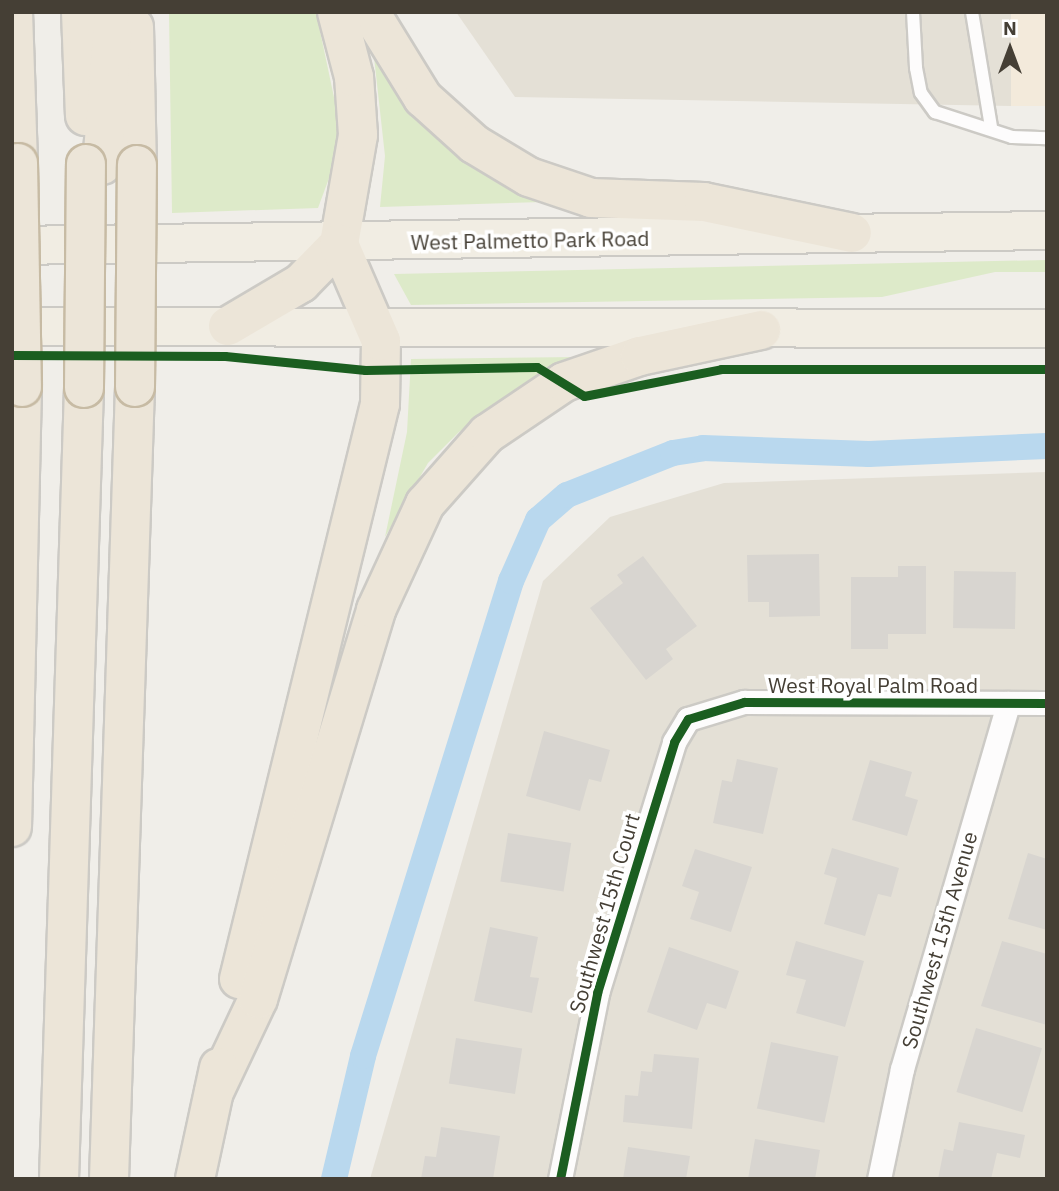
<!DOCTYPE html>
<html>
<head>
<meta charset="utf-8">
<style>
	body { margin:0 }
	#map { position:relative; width:1059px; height:1191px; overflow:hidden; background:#f0eee9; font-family:"IBM Plex Sans",sans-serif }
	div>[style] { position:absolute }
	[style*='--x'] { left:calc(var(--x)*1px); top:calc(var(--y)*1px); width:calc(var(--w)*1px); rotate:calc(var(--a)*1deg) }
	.residential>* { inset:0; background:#e4e0d6 }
	.commercial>* { inset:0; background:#f3eadb; transform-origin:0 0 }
	.green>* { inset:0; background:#ddeac9 }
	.canal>* { height:26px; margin:-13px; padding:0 13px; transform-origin:13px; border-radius:13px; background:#b9d8ee }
	.building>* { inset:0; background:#d8d5d0; transform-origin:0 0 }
	.roads { filter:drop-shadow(2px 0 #cccac5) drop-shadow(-2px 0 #cccac5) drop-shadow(0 2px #cccac5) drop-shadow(0 -2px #cccac5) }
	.service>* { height:12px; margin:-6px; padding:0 6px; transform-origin:6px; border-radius:6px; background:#fdfcfc }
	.minor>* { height:23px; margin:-11.5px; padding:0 11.5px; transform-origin:11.5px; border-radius:11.5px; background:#fdfcfc }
	.primary>* { height:37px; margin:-18.5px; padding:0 18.5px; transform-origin:18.5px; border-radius:18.5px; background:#f1ede3 }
	.motorway>* { height:38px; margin:-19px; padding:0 19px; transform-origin:19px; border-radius:19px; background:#ece5d8 }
	.bridges { filter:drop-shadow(2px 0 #c7bba4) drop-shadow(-2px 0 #c7bba4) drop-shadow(0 2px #c7bba4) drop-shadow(0 -2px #c7bba4) }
	.motorway-bridge>* { height:38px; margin:-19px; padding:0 19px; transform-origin:19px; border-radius:19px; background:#ece5d8 }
	.cycleway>* { height:9px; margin:-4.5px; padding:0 4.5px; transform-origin:4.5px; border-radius:4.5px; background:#1b5e20 }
	span { translate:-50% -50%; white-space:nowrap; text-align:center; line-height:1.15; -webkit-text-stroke:7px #fff; paint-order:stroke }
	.street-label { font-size:21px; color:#453f35 }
	.frame { position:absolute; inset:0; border:14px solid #453f35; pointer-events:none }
	.north { position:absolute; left:975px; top:14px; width:70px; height:70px; -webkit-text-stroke:5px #fff; paint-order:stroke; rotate:0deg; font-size:19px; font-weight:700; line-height:28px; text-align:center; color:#453f35 }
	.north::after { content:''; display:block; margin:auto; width:24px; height:32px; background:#453f35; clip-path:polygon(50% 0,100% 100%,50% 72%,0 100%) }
</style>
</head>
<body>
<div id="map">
	<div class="residential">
		<div style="clip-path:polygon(456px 12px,1011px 12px,1011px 106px,515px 97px)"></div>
		<div style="clip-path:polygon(1047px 472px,1047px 1179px,370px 1179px,543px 581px,610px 517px,724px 483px)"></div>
	</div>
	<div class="commercial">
		<div style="left:1011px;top:12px;width:36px;height:94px"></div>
	</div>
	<div class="green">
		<div style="clip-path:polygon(169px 12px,316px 12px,339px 121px,335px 162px,318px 208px,172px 213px)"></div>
		<div style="clip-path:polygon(374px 57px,417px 118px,450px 148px,485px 175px,543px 202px,380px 207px,385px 156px)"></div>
		<div style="clip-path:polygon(1047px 260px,1047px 272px,995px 272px,882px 297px,411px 305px,394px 274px)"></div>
		<div style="clip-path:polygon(579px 357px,527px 382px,459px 432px,428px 463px,385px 537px,407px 432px,411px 359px)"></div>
	</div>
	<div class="canal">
		<div style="--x:334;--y:1179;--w:126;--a:-76.7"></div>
		<div style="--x:363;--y:1056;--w:498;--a:-72.7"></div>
		<div style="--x:511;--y:581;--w:67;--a:-66.1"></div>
		<div style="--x:538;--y:520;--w:38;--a:-41"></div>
		<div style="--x:567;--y:495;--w:114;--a:-21.6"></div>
		<div style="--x:673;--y:453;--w:30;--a:-9"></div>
		<div style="--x:703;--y:448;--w:166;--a:2.1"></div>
		<div style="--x:869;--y:454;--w:178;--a:-2.6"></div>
	</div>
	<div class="building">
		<div style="clip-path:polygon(819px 554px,820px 616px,769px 617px,769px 602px,748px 602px,747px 555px)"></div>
		<div style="clip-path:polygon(643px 556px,697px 626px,666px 649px,673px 659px,646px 680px,590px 608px,623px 583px,617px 575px)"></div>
		<div style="clip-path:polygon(898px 566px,926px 566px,926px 634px,888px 634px,888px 649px,851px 649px,851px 577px,898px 577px)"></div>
		<div style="left:954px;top:571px;width:62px;height:57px;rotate:1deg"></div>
		<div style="clip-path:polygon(544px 731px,610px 750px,601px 782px,589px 779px,580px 811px,526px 796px)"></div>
		<div style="clip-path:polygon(737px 759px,778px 768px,763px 834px,713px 823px,722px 780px,732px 782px)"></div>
		<div style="clip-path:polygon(870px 760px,912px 772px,905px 796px,918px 800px,907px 836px,852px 820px)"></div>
		<div style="left:508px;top:833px;width:64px;height:49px;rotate:9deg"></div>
		<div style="clip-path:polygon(832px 848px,899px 868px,891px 897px,878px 894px,865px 936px,824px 924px,837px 878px,824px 874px)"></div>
		<div style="clip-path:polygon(695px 849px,752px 867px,731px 932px,690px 919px,699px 892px,682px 886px)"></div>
		<div style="clip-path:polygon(1028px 853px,1047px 859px,1047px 930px,1008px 919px)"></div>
		<div style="clip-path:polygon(490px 927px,538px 937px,530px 977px,539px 978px,532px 1013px,474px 1001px)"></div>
		<div style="clip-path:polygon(796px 941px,864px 961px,845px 1027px,796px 1013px,806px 980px,786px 975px)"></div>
		<div style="clip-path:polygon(1002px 941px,1047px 954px,1047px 1025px,981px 1006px)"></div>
		<div style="clip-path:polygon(669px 947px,739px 971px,726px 1009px,707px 1003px,697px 1030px,647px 1012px)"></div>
		<div style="left:976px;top:1028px;width:69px;height:67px;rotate:17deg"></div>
		<div style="left:456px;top:1038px;width:67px;height:46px;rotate:9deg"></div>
		<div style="left:771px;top:1042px;width:69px;height:68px;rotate:12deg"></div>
		<div style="clip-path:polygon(654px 1054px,699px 1058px,692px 1129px,623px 1122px,625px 1095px,638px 1096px,641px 1071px,652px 1072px)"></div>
		<div style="clip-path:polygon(959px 1122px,1025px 1135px,1020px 1158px,997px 1153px,991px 1179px,938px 1179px,944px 1149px,953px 1151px)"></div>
		<div style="clip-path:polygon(441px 1127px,500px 1136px,493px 1179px,421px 1179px,425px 1156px,436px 1157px)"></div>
		<div style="clip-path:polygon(755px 1139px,820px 1150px,815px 1179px,748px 1179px)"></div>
		<div style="clip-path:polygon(628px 1147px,690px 1156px,686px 1179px,623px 1179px)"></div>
	</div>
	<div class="roads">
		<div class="service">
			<div style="--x:913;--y:12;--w:56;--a:86.9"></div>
			<div style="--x:916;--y:68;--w:25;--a:79"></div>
			<div style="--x:921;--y:93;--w:24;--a:54"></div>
			<div style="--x:935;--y:112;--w:81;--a:18"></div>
			<div style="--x:1012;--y:137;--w:35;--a:2"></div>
			<div style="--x:972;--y:12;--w:117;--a:80.6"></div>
		</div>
		<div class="minor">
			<div style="--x:560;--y:1179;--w:190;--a:-78.7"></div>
			<div style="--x:597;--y:993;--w:263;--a:-72.9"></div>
			<div style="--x:674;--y:742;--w:27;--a:-59"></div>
			<div style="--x:688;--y:719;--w:59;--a:-16.9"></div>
			<div style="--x:744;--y:702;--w:303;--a:0.2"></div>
			<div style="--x:879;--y:1179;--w:112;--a:-78.2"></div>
			<div style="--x:902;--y:1069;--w:381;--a:-73.8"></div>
		</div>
		<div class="primary">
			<div style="--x:12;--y:245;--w:1035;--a:-0.83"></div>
			<div style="--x:12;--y:326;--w:1035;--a:0.11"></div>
		</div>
		<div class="motorway">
			<div style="--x:13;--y:12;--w:151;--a:88.1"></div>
			<div style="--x:81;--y:12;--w:104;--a:87.8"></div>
			<div style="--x:370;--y:12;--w:101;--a:58.4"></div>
			<div style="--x:423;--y:98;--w:69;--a:42"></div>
			<div style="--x:474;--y:144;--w:64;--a:31"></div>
			<div style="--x:529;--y:177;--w:65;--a:18.7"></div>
			<div style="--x:591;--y:198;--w:113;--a:2"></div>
			<div style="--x:704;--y:202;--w:151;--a:11.8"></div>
			<div style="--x:134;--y:27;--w:138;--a:88.8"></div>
			<div style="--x:102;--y:165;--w:153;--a:-85.5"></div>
			<div style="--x:228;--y:326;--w:85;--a:-30.5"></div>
			<div style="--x:301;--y:283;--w:54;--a:-45.7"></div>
			<div style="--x:339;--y:244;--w:111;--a:-80.1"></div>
			<div style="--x:358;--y:135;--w:58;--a:-93.9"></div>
			<div style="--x:354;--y:77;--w:67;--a:-104.7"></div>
			<div style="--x:12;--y:827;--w:440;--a:-88.7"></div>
			<div style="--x:239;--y:979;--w:592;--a:-76.22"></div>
			<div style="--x:380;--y:404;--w:63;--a:-89.1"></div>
			<div style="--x:381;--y:341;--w:106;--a:-113.4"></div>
			<div style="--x:214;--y:1092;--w:103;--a:-64.7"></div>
			<div style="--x:258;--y:999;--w:407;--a:-73.1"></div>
			<div style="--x:376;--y:610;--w:117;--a:-65.2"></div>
			<div style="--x:425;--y:504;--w:94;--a:-48.5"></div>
			<div style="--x:487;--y:434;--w:93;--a:-34"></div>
			<div style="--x:564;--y:382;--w:80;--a:-18.9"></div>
			<div style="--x:640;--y:356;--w:124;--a:-12.1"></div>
			<div style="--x:59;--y:1179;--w:791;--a:-88.19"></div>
			<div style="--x:109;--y:1179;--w:792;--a:-88.12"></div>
			<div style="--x:195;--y:1179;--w:114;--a:-77.8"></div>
		</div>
	</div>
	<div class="bridges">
		<div class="motorway-bridge">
			<div style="--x:18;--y:163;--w:224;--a:89"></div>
			<div style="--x:135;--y:387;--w:222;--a:-89.5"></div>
			<div style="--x:84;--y:388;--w:224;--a:-89.5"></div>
		</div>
	</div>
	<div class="cycleway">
		<div style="--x:12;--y:355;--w:213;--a:0.3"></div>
		<div style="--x:225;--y:356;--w:141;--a:5.7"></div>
		<div style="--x:365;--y:370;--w:172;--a:-1"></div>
		<div style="--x:537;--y:367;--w:55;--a:31.7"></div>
		<div style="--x:584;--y:396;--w:140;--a:-11.1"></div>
		<div style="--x:721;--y:369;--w:326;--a:0"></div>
		<div style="--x:560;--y:1179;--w:190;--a:-78.7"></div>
		<div style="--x:597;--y:993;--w:263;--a:-72.9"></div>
		<div style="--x:674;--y:742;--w:27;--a:-59"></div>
		<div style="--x:688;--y:719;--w:59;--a:-16.9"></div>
		<div style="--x:744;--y:702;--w:303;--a:0.2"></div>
	</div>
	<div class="street-label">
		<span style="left:530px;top:240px;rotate:-1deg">West Palmetto Park Road</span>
		<span style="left:873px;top:685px">West Royal Palm Road</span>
		<span style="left:604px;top:913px;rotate:-74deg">Southwest 15th Court</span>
		<span style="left:939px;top:940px;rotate:-74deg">Southwest 15th Avenue</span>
	</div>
	<div class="frame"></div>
	<div class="north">N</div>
</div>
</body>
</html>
